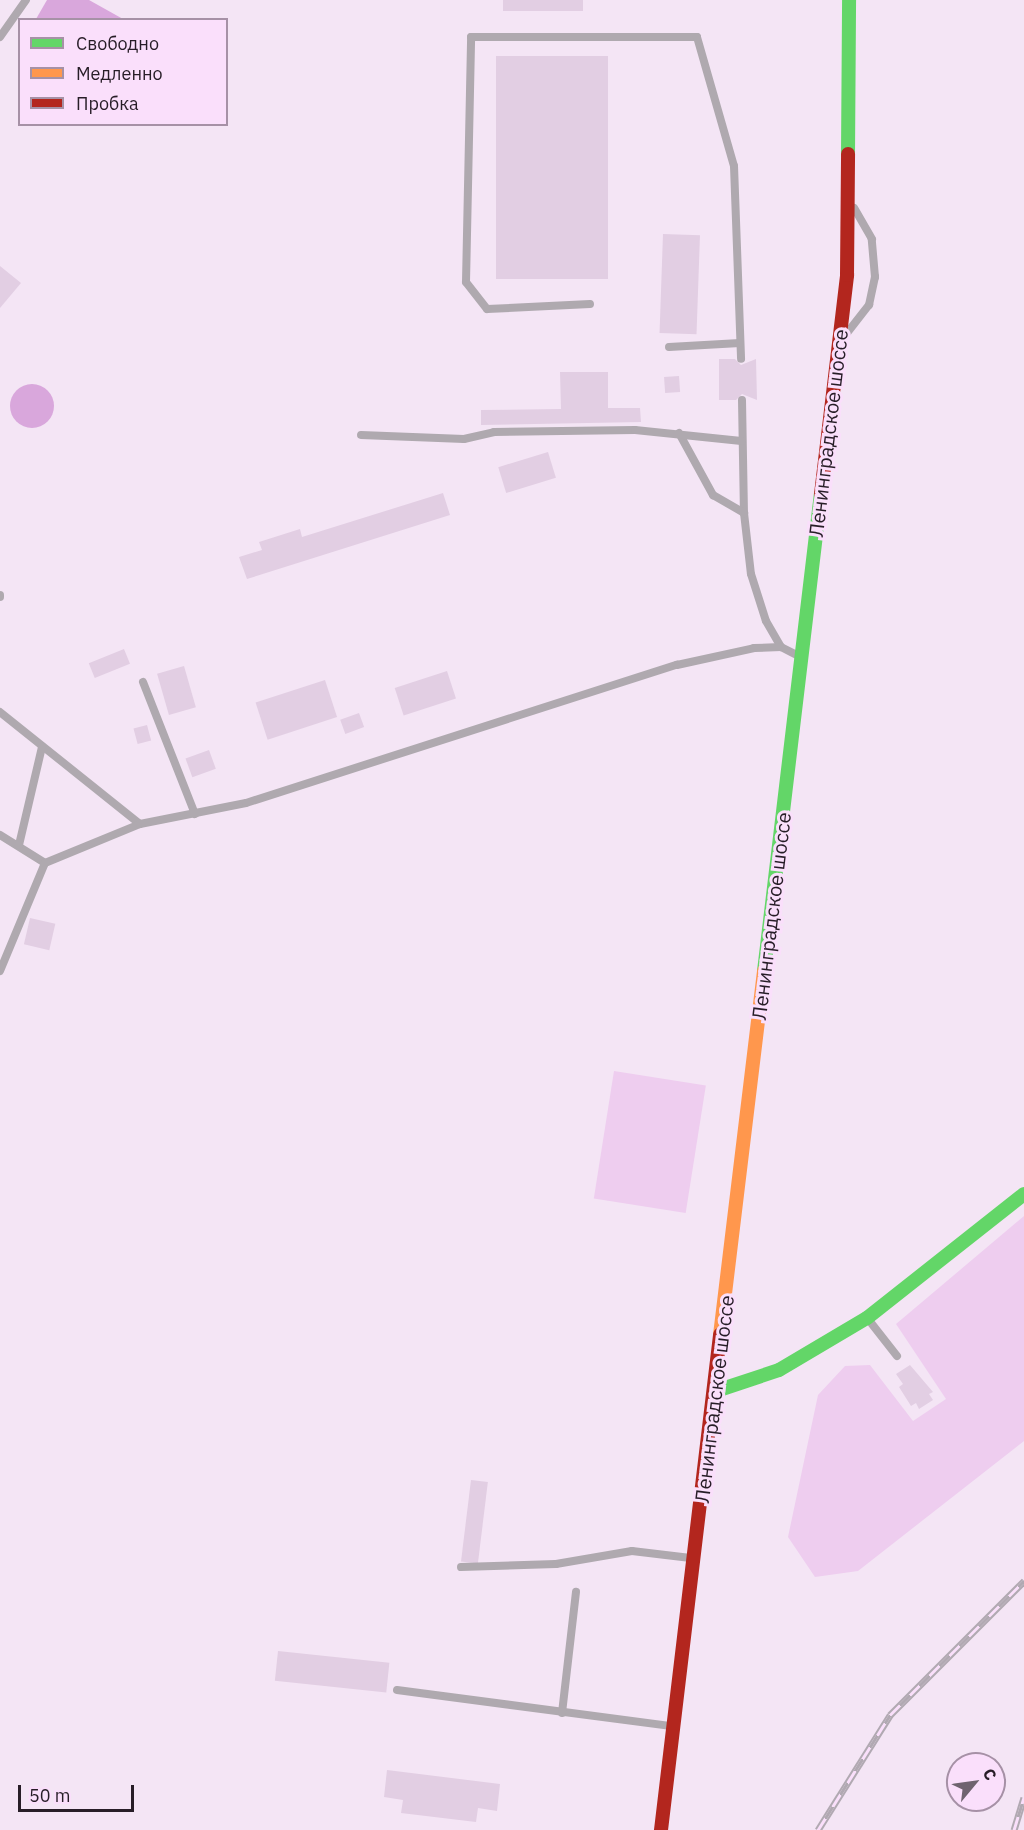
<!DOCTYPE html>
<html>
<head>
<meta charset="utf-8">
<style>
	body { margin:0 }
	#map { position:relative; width:1024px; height:1830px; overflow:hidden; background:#f4e5f5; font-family:"IBM Plex Sans",sans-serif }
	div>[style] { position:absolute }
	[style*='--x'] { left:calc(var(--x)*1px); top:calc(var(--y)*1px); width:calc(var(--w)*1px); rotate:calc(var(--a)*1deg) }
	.green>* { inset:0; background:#eecdef; transform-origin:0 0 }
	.water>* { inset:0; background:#d9a7dc }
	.round { border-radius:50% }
	.building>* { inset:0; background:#e2cee3; transform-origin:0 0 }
	.lane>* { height:8px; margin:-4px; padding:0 4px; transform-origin:4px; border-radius:4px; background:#afa9af }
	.fast>* { height:14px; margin:-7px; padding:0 7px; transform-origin:7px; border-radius:7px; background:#63d668 }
	.slow>* { height:14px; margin:-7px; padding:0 7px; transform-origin:7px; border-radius:7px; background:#ff974d }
	.jam>* { height:14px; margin:-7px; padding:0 7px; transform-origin:7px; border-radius:7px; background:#b3261e }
	.rail>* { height:7px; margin-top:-3.5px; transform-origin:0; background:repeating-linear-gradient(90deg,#fadffb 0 14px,#b1a9b2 0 28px); box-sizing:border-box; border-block:2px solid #b1a9b2 }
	span { translate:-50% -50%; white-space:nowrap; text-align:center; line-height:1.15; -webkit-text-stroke:6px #fadffb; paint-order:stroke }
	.street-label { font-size:20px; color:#271d27 }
	.legend { position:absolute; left:18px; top:18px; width:210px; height:108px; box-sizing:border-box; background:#fadffb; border:2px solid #a691a6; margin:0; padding:8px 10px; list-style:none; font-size:18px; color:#271d27 }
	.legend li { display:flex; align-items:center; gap:12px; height:30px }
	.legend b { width:30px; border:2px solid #a691a6 }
	.north { position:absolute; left:946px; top:1752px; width:60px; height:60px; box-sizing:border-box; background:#fadffb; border:2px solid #a691a6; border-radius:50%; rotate:61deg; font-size:16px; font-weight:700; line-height:24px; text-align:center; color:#271d27 }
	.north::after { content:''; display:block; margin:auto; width:21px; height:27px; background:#6f636f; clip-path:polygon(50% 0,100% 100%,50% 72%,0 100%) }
	.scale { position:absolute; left:18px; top:1785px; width:116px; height:27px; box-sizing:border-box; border:3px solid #271d27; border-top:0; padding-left:8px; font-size:18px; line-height:21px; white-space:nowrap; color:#271d27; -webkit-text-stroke:4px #fadffb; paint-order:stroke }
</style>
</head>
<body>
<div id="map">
	<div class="green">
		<div style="left:614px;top:1071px;width:93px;height:129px;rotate:9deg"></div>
		<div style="clip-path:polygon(1024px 1216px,1024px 1441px,858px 1571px,815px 1577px,788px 1537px,818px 1395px,845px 1366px,870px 1365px,913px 1421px,946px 1399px,896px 1324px)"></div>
	</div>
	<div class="water">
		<div style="clip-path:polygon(47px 0,89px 0,123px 19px,36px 19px)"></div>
		<div class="round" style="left:10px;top:384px;width:44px;height:44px"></div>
	</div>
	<div class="building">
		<div style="left:503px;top:0;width:80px;height:11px"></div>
		<div style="left:496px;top:56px;width:112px;height:223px"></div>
		<div style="left:663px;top:234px;width:37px;height:99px;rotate:2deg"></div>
		<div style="clip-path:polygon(0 266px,21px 283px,0 308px)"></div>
		<div style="clip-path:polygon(719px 359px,735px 359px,741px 365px,756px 359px,757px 400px,742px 394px,736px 400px,719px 400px)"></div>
		<div style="clip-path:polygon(560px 372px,608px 372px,608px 408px,640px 408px,641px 422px,481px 425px,481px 410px,561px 409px)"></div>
		<div style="left:679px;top:376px;width:16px;height:15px;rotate:86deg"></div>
		<div style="left:548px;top:452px;width:27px;height:52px;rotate:73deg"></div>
		<div style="clip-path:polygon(443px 493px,450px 515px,247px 579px,239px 557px,262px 550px,259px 542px,300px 529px,302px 537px)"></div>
		<div style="left:124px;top:649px;width:16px;height:38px;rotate:68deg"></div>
		<div style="left:184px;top:666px;width:43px;height:28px;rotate:74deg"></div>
		<div style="left:447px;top:671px;width:29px;height:55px;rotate:72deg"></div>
		<div style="left:325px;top:680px;width:39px;height:73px;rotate:72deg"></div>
		<div style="left:359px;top:713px;width:15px;height:20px;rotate:70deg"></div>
		<div style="left:147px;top:725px;width:16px;height:14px;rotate:75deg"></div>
		<div style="left:209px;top:750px;width:20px;height:25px;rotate:70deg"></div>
		<div style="left:30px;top:918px;width:26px;height:27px;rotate:13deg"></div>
		<div style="clip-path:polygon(910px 1365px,933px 1392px,929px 1394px,933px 1400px,919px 1409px,916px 1403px,911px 1406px,899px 1387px,903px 1384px,896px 1374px)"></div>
		<div style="left:471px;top:1480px;width:17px;height:82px;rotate:7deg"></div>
		<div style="left:278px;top:1651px;width:112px;height:30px;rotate:6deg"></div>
		<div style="clip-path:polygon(387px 1770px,500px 1784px,497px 1811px,478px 1808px,476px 1822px,401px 1813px,403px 1800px,384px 1797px)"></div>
	</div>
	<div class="lane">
		<div style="--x:0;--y:37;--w:45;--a:-54.9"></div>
		<div style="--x:590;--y:304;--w:103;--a:177.2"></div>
		<div style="--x:487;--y:309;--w:34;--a:-128"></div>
		<div style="--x:466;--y:282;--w:245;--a:-88.8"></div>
		<div style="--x:471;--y:37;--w:226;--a:0"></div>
		<div style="--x:697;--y:37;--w:134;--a:74"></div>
		<div style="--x:734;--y:166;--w:193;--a:87.9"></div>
		<div style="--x:847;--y:333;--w:36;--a:-52"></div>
		<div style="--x:869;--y:305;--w:29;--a:-78"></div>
		<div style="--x:875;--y:277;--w:38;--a:-95"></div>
		<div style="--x:872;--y:239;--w:36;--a:-120"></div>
		<div style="--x:669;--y:347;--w:71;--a:-3.2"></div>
		<div style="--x:742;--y:400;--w:113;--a:89"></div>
		<div style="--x:744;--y:513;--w:61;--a:83.5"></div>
		<div style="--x:751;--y:574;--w:49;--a:72.3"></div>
		<div style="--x:766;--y:621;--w:30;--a:60"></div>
		<div style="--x:781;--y:647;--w:18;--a:27"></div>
		<div style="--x:679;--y:433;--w:71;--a:61.3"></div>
		<div style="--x:713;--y:495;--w:36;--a:30"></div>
		<div style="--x:361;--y:435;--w:103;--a:2.2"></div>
		<div style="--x:464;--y:439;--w:31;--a:-13"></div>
		<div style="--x:494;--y:432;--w:141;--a:-0.8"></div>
		<div style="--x:635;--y:430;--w:107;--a:5.9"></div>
		<div style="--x:0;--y:595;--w:2;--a:90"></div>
		<div style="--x:143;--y:682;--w:142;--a:68.5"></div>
		<div style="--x:0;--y:712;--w:179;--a:38.7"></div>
		<div style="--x:0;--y:835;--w:53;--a:31.9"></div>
		<div style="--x:19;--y:845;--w:101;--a:-76.8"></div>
		<div style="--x:0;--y:971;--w:117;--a:-67.4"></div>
		<div style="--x:45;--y:863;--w:103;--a:-22.3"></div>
		<div style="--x:140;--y:824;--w:108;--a:-11.2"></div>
		<div style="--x:246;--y:803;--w:453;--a:-17.8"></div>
		<div style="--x:677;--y:665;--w:79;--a:-12.4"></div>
		<div style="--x:754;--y:648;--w:27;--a:-2"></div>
		<div style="--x:868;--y:1319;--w:47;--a:51.9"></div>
		<div style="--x:461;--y:1567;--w:95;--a:-1.8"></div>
		<div style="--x:556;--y:1564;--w:77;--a:-9.7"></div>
		<div style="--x:632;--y:1551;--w:59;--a:6.8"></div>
		<div style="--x:397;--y:1690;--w:277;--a:7.5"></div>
		<div style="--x:562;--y:1713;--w:122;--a:-83.4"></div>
	</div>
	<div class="fast">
		<div style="--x:848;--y:154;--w:154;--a:-89.6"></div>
		<div style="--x:764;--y:971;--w:480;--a:-83.2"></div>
		<div style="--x:716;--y:1391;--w:66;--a:-18.4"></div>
		<div style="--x:779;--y:1370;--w:102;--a:-30.6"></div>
		<div style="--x:867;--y:1318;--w:200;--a:-38.3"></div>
	</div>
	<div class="slow">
		<div style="--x:720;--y:1335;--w:367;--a:-83.1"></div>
	</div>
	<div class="jam">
		<div style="--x:821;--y:494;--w:221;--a:-83.2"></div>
		<div style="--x:847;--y:275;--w:121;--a:-89.5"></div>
		<div style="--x:661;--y:1830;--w:499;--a:-83.2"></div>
	</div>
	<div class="rail">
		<div style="--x:818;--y:1830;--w:136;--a:-57.9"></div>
		<div style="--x:890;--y:1715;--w:190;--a:-45"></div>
		<div style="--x:1014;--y:1830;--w:34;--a:-73"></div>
	</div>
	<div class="street-label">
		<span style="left:828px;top:433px;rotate:-83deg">Ленинградское шоссе</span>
		<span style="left:771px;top:916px;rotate:-83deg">Ленинградское шоссе</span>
		<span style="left:714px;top:1399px;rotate:-83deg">Ленинградское шоссе</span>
	</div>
	<ul class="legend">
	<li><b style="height:8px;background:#63d668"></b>Свободно</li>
	<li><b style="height:8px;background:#ff974d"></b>Медленно</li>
	<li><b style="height:8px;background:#b3261e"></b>Пробка</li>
	</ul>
	<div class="north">С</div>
	<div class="scale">50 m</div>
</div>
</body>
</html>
